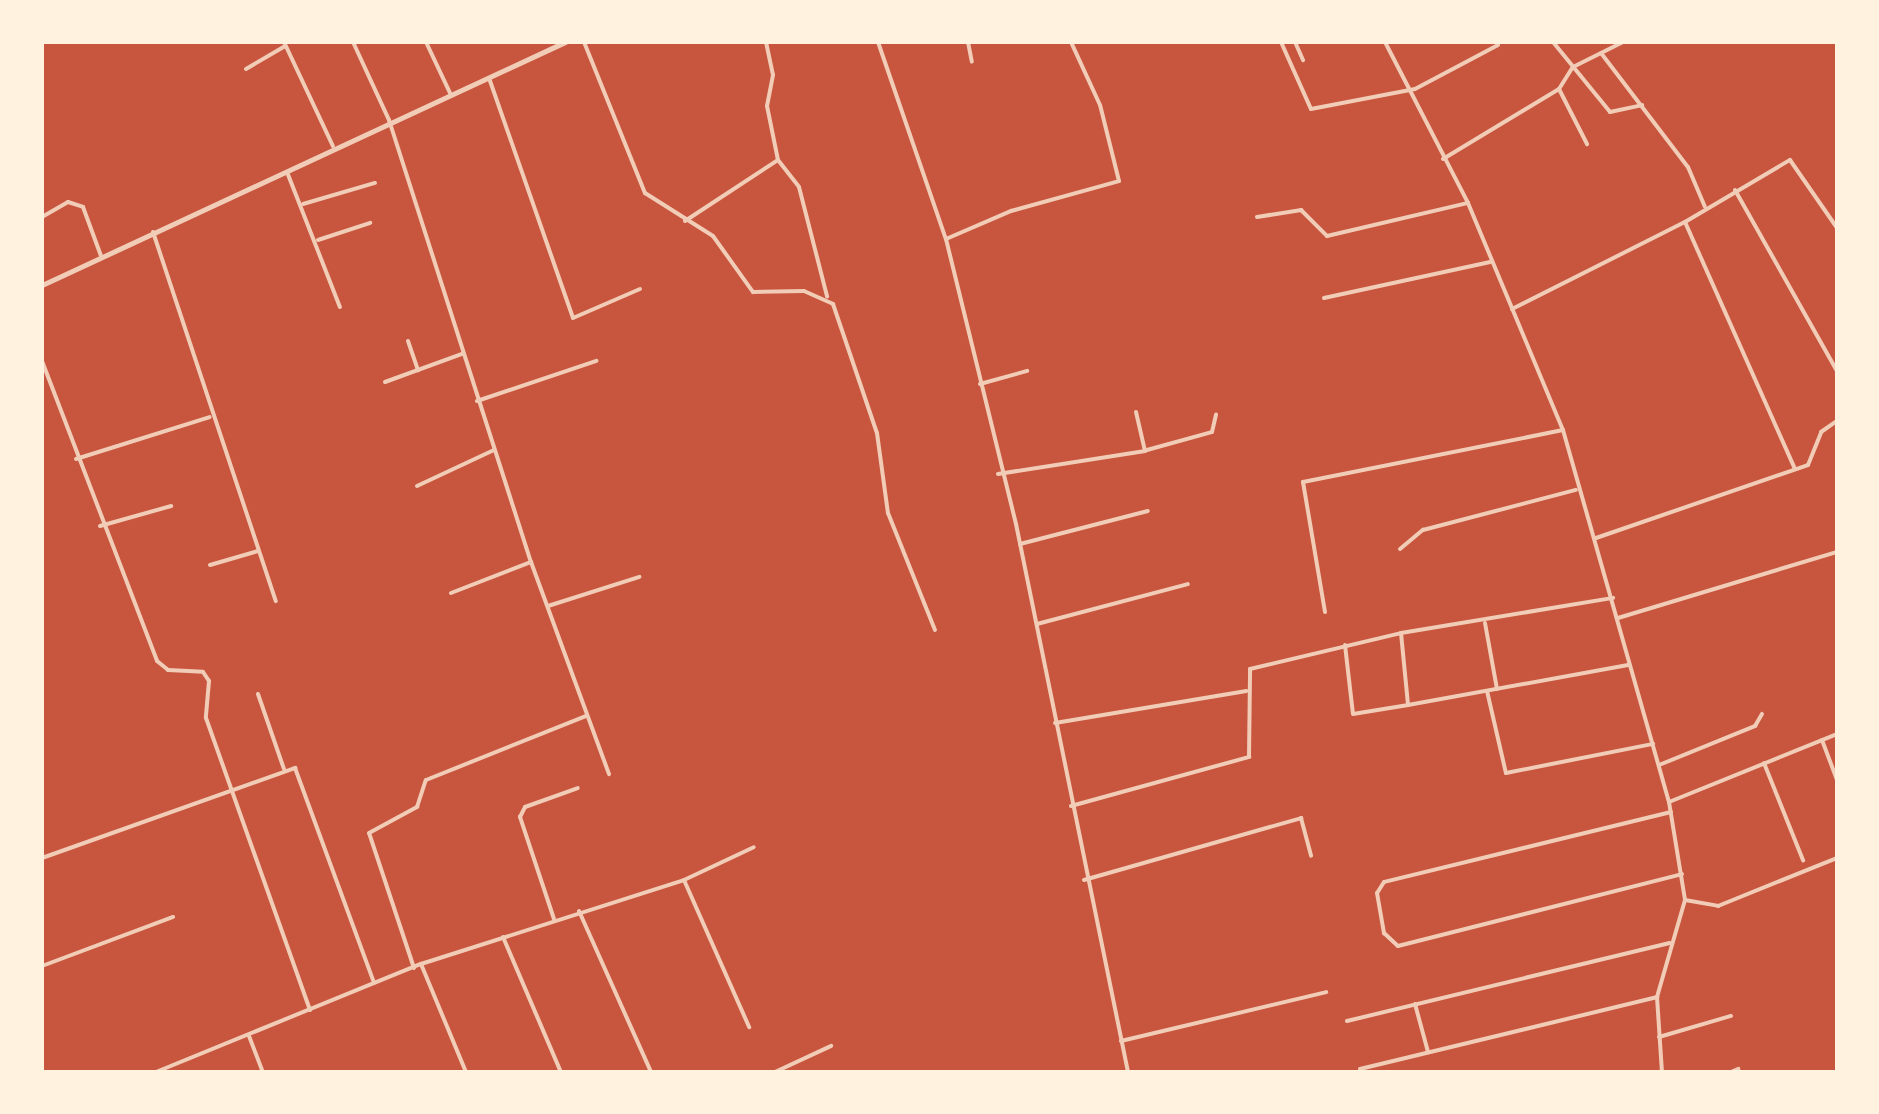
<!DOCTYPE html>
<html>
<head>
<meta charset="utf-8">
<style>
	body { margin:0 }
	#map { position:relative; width:1879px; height:1114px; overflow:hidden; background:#c8553d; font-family:"Playfair Display",serif }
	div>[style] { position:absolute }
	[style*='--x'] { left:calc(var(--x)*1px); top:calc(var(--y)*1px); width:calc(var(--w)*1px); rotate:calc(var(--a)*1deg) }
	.minor>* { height:4px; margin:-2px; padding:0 2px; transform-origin:2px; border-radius:2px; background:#f1ccb7 }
	.tertiary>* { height:5px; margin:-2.5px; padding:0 2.5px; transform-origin:2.5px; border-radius:2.5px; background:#f1ccb7 }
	span { translate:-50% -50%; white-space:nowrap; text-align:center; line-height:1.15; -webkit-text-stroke:6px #fff3e0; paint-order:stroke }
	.frame { position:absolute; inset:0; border:44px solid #fff3e0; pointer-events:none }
</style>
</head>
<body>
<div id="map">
	<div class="minor">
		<div style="--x:284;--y:42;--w:115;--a:64.8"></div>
		<div style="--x:353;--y:42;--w:86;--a:65.2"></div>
		<div style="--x:389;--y:120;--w:464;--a:72.2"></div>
		<div style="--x:531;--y:562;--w:226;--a:69.8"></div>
		<div style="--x:426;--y:42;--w:56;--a:64.8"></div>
		<div style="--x:584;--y:42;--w:163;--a:68"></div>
		<div style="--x:645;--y:193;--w:80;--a:32.3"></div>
		<div style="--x:713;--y:236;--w:69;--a:54.5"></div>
		<div style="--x:753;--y:292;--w:51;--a:-1.1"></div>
		<div style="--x:804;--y:291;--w:32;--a:24"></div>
		<div style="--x:833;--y:304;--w:136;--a:71.2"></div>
		<div style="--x:877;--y:433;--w:81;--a:82.2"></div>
		<div style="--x:888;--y:513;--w:126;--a:68.1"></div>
		<div style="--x:878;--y:42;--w:208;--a:71"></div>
		<div style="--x:946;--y:239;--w:293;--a:76.2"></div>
		<div style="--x:1016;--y:524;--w:559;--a:78.45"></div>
		<div style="--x:968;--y:42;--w:20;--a:79"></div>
		<div style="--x:1281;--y:42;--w:73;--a:65.9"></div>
		<div style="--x:1311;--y:109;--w:106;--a:-10.9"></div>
		<div style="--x:1415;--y:89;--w:94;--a:-27.9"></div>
		<div style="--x:1295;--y:42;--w:20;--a:66"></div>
		<div style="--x:1385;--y:42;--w:181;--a:62.7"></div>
		<div style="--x:1468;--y:203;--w:246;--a:67.3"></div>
		<div style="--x:1563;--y:430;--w:387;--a:74.1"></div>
		<div style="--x:1669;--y:802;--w:99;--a:80.7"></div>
		<div style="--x:1685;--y:900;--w:101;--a:106.1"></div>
		<div style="--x:1657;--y:997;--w:75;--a:86.2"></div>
		<div style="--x:1553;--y:42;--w:90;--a:50.8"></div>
		<div style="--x:1610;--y:112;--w:33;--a:-12"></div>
		<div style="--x:1601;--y:53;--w:143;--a:52.7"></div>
		<div style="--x:1688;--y:167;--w:43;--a:67"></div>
		<div style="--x:246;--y:69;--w:45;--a:-30.5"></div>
		<div style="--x:489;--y:78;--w:254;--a:70.7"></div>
		<div style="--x:573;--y:318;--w:73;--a:-23.4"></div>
		<div style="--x:1559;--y:89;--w:62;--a:63"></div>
		<div style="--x:1443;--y:159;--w:135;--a:-31.1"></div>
		<div style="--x:1559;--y:89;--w:26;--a:-58"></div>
		<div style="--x:1573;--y:67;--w:56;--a:-26.6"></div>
		<div style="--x:778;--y:160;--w:34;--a:52"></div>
		<div style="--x:799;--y:187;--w:113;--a:75.6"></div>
		<div style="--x:287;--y:172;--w:145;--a:68.6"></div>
		<div style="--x:1735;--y:190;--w:208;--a:60.6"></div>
		<div style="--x:303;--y:204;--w:75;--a:-16.3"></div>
		<div style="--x:42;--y:217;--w:30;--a:-30"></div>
		<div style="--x:68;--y:202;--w:16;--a:18"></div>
		<div style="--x:83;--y:207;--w:52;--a:69.8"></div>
		<div style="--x:1257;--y:217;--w:45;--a:-9"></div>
		<div style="--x:1301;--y:210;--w:37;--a:45"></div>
		<div style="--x:1327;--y:236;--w:145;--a:-13.2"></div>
		<div style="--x:685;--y:221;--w:111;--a:-33.3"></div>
		<div style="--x:778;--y:160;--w:55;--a:-101.5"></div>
		<div style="--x:767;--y:106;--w:32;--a:-79"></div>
		<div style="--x:773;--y:75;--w:34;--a:-102"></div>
		<div style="--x:1685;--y:222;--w:270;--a:66"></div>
		<div style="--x:153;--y:232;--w:389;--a:71.6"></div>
		<div style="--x:946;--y:239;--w:71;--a:-23.3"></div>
		<div style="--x:1011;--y:211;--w:112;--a:-15.5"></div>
		<div style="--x:1119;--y:181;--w:78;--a:-104"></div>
		<div style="--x:1100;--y:105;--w:69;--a:-114.7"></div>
		<div style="--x:318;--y:240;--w:55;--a:-18.1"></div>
		<div style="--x:1324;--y:298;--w:170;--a:-12.2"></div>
		<div style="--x:1512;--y:309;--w:194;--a:-26.7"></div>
		<div style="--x:1685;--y:222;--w:122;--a:-30.6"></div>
		<div style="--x:1790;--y:160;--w:83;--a:55.3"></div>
		<div style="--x:408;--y:341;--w:31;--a:71"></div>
		<div style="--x:42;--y:361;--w:321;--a:69"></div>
		<div style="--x:157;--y:661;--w:14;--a:39"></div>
		<div style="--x:168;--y:670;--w:35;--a:3"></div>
		<div style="--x:203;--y:672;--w:11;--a:56"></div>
		<div style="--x:209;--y:681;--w:37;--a:95"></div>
		<div style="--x:206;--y:718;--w:310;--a:70.4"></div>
		<div style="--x:385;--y:382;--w:82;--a:-20"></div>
		<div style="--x:980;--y:384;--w:49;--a:-15.5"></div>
		<div style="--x:477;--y:401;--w:126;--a:-18.6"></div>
		<div style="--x:1147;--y:450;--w:67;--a:-15.5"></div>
		<div style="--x:1212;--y:432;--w:18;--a:-77"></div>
		<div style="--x:76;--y:459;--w:140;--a:-17.4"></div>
		<div style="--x:998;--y:474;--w:149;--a:-8.9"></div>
		<div style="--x:1145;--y:451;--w:40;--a:-103"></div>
		<div style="--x:417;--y:486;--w:85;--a:-25.1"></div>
		<div style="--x:1837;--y:505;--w:10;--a:90"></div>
		<div style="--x:100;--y:526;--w:74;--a:-15.7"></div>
		<div style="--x:1596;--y:538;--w:224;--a:-19"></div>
		<div style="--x:1808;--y:465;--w:35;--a:-68"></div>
		<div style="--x:1821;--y:432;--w:19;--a:-35"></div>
		<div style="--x:1020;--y:544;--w:132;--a:-14.5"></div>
		<div style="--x:1400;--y:549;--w:30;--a:-40"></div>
		<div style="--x:1423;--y:530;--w:158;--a:-14.7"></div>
		<div style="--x:210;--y:565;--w:50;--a:-16.3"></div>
		<div style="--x:451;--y:593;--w:86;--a:-21.2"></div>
		<div style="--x:548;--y:606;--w:96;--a:-17.7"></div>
		<div style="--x:1325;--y:612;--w:132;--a:-99.6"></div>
		<div style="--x:1303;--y:482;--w:265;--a:-11.3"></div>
		<div style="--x:1618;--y:618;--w:229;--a:-16.8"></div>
		<div style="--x:1485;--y:623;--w:67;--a:79.7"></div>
		<div style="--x:1037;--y:624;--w:156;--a:-14.8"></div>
		<div style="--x:1401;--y:633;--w:72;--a:84.4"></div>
		<div style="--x:1408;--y:705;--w:225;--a:-10.3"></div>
		<div style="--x:1345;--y:645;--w:69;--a:83.4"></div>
		<div style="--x:1353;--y:714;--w:56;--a:-9.3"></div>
		<div style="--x:1487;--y:691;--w:84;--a:77"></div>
		<div style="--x:1506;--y:773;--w:150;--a:-11.2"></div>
		<div style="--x:258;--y:694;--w:79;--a:70.9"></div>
		<div style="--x:1055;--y:723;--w:194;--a:-9.5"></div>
		<div style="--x:1822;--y:740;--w:43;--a:69.4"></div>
		<div style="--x:1764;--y:763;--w:105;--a:68.1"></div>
		<div style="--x:1659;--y:765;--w:104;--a:-22.1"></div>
		<div style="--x:1755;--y:726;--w:14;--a:-60"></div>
		<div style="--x:1669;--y:802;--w:181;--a:-22"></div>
		<div style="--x:1071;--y:806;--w:185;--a:-15.4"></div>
		<div style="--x:1249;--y:757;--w:88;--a:-89.3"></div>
		<div style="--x:1250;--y:669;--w:155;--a:-13.4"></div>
		<div style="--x:1401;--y:633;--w:215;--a:-9.4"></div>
		<div style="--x:1671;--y:812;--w:295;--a:166.3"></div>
		<div style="--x:1384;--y:882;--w:13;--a:122"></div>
		<div style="--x:1377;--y:893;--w:41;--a:80.1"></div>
		<div style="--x:1384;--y:933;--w:19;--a:43"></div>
		<div style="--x:1398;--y:946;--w:293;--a:-14.2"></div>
		<div style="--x:42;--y:858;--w:269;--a:-19.6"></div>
		<div style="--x:295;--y:768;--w:229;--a:69.8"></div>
		<div style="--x:684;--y:880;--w:77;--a:-25.2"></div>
		<div style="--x:1084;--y:880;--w:226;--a:-15.9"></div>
		<div style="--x:1301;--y:818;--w:39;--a:75"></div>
		<div style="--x:1685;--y:900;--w:34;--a:10"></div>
		<div style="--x:1718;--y:906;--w:128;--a:-22"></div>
		<div style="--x:579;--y:911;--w:176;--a:65.9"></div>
		<div style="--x:554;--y:919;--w:108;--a:-108.4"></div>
		<div style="--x:520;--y:817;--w:11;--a:-63"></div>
		<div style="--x:525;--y:807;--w:56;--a:-19.7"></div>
		<div style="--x:503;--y:937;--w:147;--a:66.8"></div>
		<div style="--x:421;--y:964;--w:117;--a:67.4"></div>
		<div style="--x:42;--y:966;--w:140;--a:-20.5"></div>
		<div style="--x:414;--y:968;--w:142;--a:-108.4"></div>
		<div style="--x:369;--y:833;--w:55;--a:-28.4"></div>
		<div style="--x:417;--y:807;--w:28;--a:-72"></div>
		<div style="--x:426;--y:780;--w:172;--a:-21.8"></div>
		<div style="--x:1415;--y:1004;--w:50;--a:74.8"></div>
		<div style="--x:1347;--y:1021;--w:332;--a:-13.6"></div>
		<div style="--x:249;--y:1036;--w:39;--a:69"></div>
		<div style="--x:1659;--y:1037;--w:75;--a:-16.3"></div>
		<div style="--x:1121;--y:1041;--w:211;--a:-13.4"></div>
		<div style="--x:1360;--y:1069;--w:306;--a:-13.6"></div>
		<div style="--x:156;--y:1072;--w:286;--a:-22.2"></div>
		<div style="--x:421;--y:964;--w:276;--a:-17.7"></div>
		<div style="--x:684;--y:880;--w:161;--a:66.1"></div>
		<div style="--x:775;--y:1072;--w:62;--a:-24.9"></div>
		<div style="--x:1731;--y:1072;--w:8;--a:-23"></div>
	</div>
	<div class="tertiary">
		<div style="--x:42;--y:285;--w:577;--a:-24.92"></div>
	</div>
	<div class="frame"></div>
</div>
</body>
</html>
